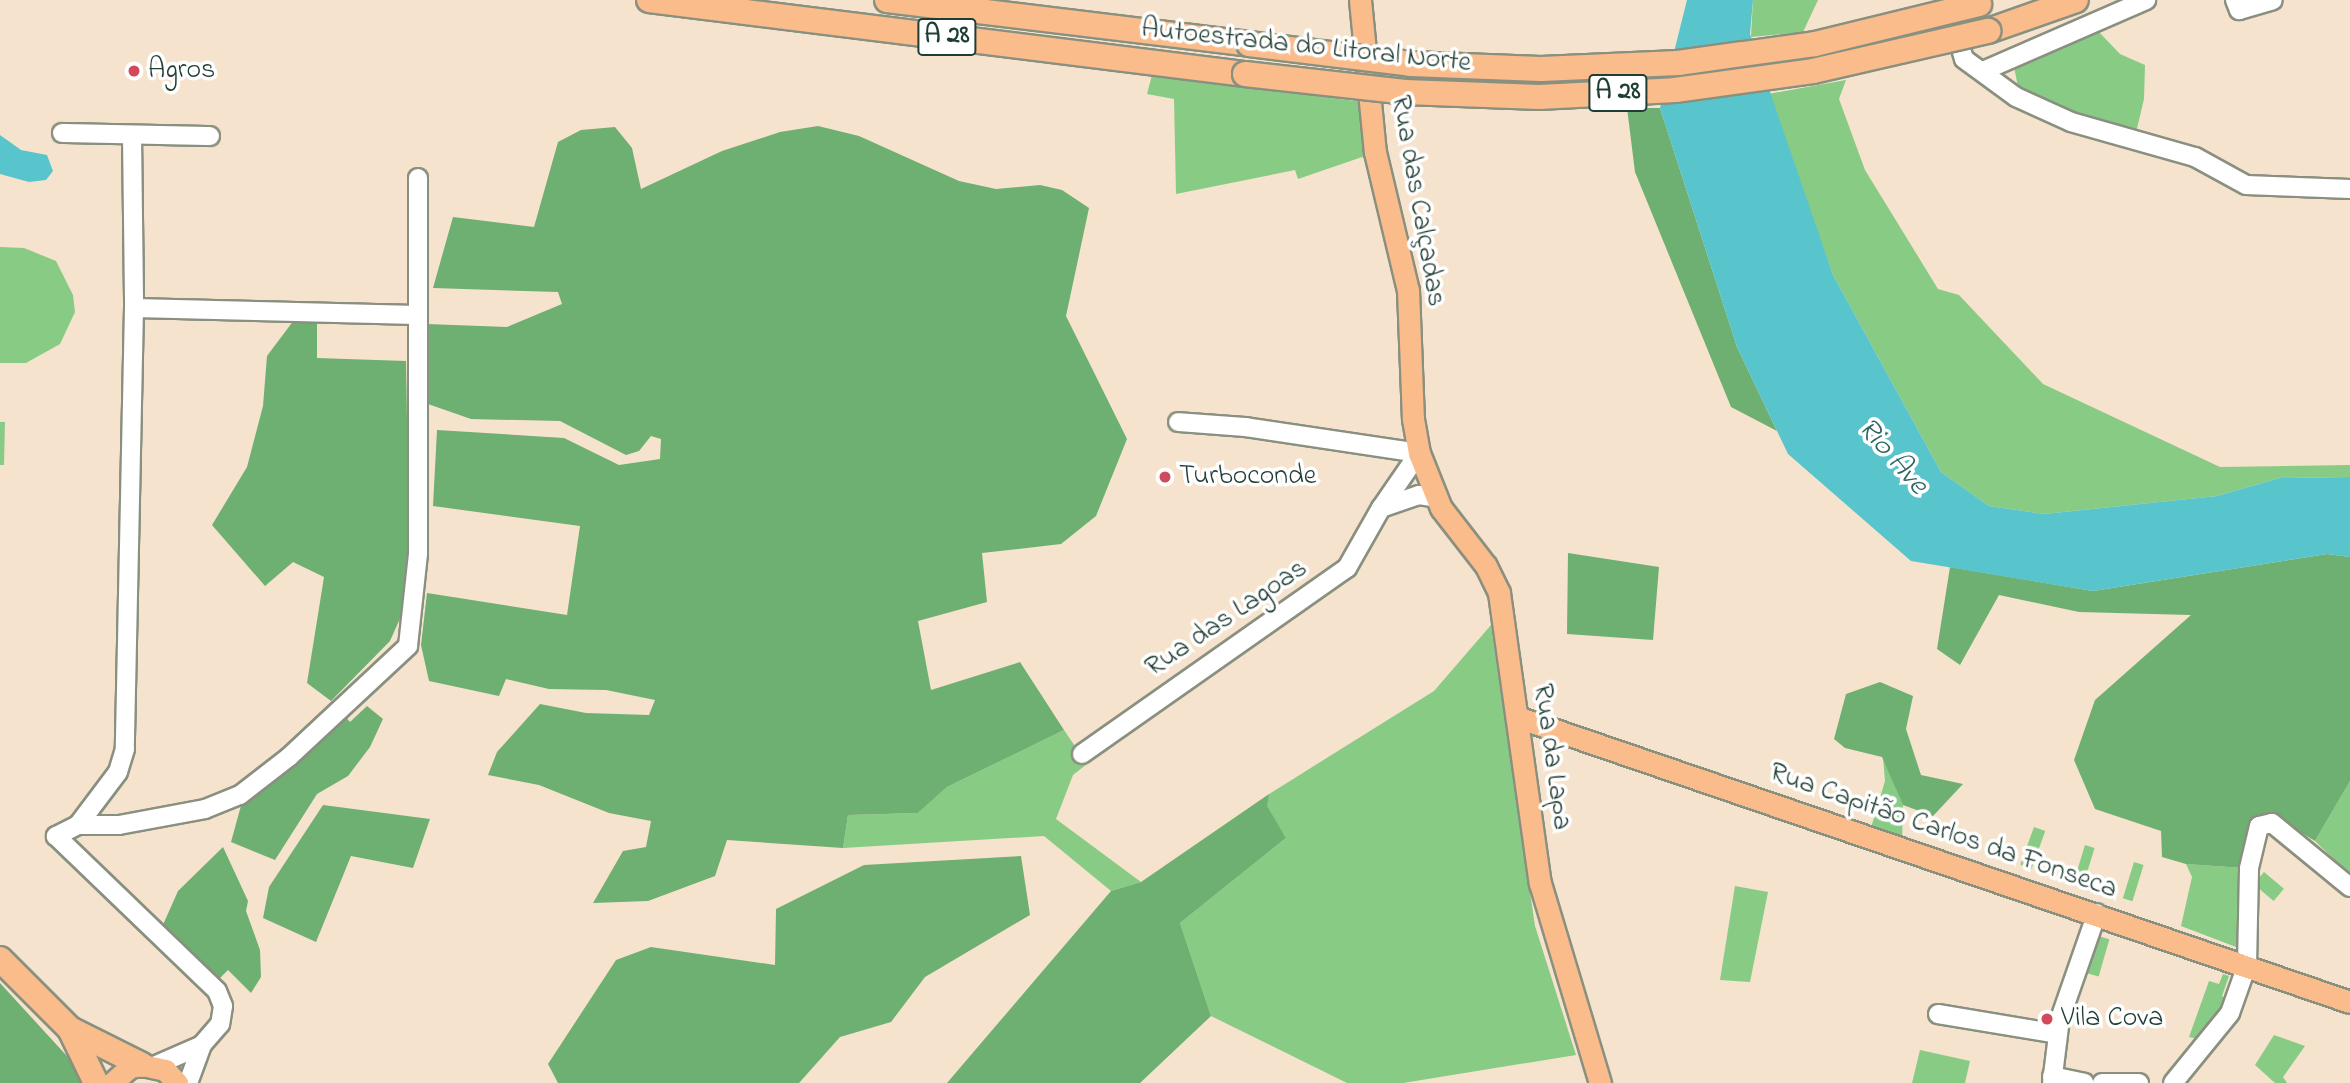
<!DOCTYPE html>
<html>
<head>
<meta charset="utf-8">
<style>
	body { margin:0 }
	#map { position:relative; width:2350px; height:1083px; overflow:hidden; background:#f6e3cd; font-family:"Indie Flower",sans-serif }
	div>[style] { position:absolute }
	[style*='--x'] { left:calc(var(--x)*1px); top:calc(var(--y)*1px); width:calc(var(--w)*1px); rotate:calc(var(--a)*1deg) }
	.green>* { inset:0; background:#88cb84; transform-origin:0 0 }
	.forest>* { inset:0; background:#6eaf72 }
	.water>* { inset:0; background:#58c5cd }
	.roads { filter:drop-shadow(2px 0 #8a9080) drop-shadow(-2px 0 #8a9080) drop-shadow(0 2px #8a9080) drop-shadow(0 -2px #8a9080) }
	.minor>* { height:18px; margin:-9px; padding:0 9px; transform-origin:9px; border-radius:9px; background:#fff }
	.major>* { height:21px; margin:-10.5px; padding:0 10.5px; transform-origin:10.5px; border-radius:10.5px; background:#fabc8b }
	.highway>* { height:24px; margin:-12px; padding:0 12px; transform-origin:12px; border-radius:12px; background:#fabc8b }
	.bridges { filter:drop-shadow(2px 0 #8a9080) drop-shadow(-2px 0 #8a9080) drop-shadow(0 2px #8a9080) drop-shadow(0 -2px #8a9080) }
	.highway-bridge>* { height:24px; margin:-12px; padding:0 12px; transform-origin:12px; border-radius:12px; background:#fabc8b }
	.dots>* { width:19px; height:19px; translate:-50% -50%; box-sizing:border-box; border:4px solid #fff; border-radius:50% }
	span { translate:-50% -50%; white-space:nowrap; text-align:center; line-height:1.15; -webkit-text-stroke:7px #fff; paint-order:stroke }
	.shield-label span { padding:2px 5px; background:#fff; border:2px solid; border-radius:5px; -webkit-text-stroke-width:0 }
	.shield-label { font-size:26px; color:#1f3d34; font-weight:700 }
	.street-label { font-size:28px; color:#1f3d34 }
	.poi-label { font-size:28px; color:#1f3d34 }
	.left { translate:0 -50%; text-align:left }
	.water-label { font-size:30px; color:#306662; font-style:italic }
</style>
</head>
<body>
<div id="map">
	<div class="green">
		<div style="clip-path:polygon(1753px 0,1818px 0,1803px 32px,1751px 37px)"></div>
		<div style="clip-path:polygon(2097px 30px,2120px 54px,2145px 65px,2144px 99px,2135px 137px,2057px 111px,2019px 92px,2014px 67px)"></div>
		<div style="clip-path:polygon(1152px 75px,1363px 102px,1365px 156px,1298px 179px,1295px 170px,1176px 194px,1174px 99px,1147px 94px)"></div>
		<div style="clip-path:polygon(1846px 80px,1839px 99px,1865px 170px,1938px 289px,1959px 295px,2043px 384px,2220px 467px,2350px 465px,2350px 477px,2280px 478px,2217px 496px,2044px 514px,1989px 506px,1941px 472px,1833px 275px,1768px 94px)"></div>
		<div style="clip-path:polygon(0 247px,24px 248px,56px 261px,73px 295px,75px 312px,60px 344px,26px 363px,0 363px)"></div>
		<div style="clip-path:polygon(0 422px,5px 422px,4px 465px,0 465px)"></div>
		<div style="clip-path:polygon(1491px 625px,1535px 926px,1576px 1055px,1403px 1083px,1347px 1083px,1211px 1016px,1180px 923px,1286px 838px,1266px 806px,1269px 794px,1434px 691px)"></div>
		<div style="clip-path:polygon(1064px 730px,1087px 764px,1073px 775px,1056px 819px,1141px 882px,1111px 891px,1044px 836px,843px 848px,848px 815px,918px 813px,947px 787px)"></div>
		<div style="clip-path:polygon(1883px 757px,1903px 805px,1902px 842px,1870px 831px,1885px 781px)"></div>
		<div style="clip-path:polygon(2350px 781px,2350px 875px,2315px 841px)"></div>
		<div style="left:2034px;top:827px;width:12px;height:40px;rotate:20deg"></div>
		<div style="left:2085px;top:845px;width:10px;height:40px;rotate:17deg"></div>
		<div style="left:2134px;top:862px;width:10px;height:38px;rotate:17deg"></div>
		<div style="clip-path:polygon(2186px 864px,2243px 868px,2242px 941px,2236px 947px,2181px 926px,2192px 877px)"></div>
		<div style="left:2264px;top:872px;width:26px;height:16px;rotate:40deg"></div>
		<div style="clip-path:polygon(1735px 886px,1768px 892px,1750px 982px,1720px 980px)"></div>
		<div style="left:2095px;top:935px;width:15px;height:39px;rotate:16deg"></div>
		<div style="clip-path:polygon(2223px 974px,2229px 976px,2222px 996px,2229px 1001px,2202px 1040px,2189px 1037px,2209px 981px,2219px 984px)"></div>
		<div style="clip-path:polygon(2274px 1035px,2305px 1046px,2283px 1077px,2287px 1083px,2275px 1083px,2255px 1065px)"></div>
		<div style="clip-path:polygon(1920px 1050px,1970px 1061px,1965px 1083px,1912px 1083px)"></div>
	</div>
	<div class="forest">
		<div style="clip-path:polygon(1627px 108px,1660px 108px,1737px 347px,1777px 431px,1731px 407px,1635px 172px)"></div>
		<div style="clip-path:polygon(818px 126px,859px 136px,959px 181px,996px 189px,1040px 185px,1062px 190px,1089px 208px,1066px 316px,1127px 439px,1096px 516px,1061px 544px,982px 553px,987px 602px,918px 621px,931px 690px,1020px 662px,1064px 730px,947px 787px,918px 813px,848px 815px,843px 848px,727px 840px,715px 876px,648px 901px,593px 903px,623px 851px,646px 847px,651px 821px,609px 813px,539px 785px,488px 775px,497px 752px,540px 704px,586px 713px,649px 715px,655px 700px,606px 690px,549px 689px,506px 679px,499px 696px,429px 681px,421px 645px,427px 593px,567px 615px,580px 526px,433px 506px,437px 430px,564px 438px,619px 465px,660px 459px,661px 439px,651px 436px,639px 451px,626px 455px,560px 421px,471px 419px,425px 403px,427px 324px,507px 327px,562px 304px,558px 292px,433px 288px,453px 217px,534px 227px,558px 142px,581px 130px,615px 127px,632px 148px,641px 189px,722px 151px,780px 132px)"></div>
		<div style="clip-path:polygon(294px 320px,317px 320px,317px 358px,406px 361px,409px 534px,402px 614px,390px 641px,331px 701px,307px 683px,324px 577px,293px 562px,265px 586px,212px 525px,247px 467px,263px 406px,267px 356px)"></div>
		<div style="clip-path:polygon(1568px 553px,1659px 567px,1653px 640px,1567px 634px)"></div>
		<div style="clip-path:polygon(2327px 554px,2350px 557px,2350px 781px,2315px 841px,2271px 814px,2264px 816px,2243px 868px,2186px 864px,2162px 857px,2161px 831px,2095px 809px,2074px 760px,2095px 700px,2191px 615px,2079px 612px,1999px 595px,1960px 665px,1937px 649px,1950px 567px,2093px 591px)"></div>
		<div style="clip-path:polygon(1880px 682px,1913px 696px,1906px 729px,1921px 775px,1963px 784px,1933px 816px,1903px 805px,1882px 757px,1845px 748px,1834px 739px,1846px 694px)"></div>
		<div style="clip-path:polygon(367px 706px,383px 719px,370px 747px,348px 776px,317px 794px,275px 860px,231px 842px,242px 802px,300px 762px,344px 715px,350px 722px)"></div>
		<div style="clip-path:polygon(1269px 794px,1267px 806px,1286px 838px,1180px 923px,1211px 1016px,1140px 1083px,947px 1083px,1111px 891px,1141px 882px)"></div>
		<div style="clip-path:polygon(323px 805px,430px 819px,413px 868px,351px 856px,316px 942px,263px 918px,269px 887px)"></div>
		<div style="clip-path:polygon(223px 847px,248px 901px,246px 911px,260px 950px,261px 977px,251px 993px,228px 970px,218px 980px,162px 927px,178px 891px)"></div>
		<div style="clip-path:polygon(1021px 856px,1030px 915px,925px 977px,891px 1022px,840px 1037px,799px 1083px,558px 1083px,548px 1064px,616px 960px,651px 947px,775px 965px,776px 909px,864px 865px)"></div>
		<div style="clip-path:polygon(0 983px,66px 1055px,86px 1083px,0 1083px)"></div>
	</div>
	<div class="water">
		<div style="clip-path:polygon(1687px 0,1753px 0,1750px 34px,1833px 275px,1941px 472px,1989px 506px,2044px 514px,2217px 496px,2280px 478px,2350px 477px,2350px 557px,2327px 554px,2093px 591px,1911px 561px,1788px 454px,1737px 347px,1660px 108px)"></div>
		<div style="clip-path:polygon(0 135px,21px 150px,47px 155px,53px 171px,46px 180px,29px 182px,0 174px)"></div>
	</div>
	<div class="roads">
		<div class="minor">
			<div style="--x:2235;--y:0;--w:11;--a:68"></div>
			<div style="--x:2239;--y:10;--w:35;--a:-16"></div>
			<div style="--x:1947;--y:2;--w:59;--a:73.4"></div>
			<div style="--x:1964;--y:59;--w:64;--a:36.2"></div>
			<div style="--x:2016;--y:97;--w:60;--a:24.4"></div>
			<div style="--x:2071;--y:122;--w:129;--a:15.8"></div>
			<div style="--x:2195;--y:157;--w:58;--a:28.8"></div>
			<div style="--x:2246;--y:185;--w:104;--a:2.2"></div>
			<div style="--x:1983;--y:71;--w:178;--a:-23.5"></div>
			<div style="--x:62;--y:133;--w:148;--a:1.2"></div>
			<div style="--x:132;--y:135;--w:173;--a:89.3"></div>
			<div style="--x:134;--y:308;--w:441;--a:91.2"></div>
			<div style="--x:125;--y:749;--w:24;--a:107"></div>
			<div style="--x:118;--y:772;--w:66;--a:127"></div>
			<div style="--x:78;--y:825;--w:25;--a:153"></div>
			<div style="--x:56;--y:836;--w:223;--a:43.9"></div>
			<div style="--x:217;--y:991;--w:16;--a:68"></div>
			<div style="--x:223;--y:1006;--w:18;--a:99"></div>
			<div style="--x:220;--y:1024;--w:28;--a:131"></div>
			<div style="--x:202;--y:1045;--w:40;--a:110.2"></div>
			<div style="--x:134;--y:308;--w:284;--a:1.4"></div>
			<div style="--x:1381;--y:508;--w:40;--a:-18.9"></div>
			<div style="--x:1419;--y:495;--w:18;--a:9"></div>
			<div style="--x:1082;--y:754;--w:324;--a:-35.1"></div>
			<div style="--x:1347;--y:568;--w:69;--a:-60.5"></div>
			<div style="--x:1381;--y:508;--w:67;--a:-55.4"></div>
			<div style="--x:1419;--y:453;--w:175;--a:-171.5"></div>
			<div style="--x:1246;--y:427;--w:68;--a:-175.8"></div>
			<div style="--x:78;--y:825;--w:41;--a:0"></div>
			<div style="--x:119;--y:825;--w:87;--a:-10.5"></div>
			<div style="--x:205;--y:809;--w:38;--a:-22"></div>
			<div style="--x:240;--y:795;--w:62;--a:-37.8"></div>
			<div style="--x:289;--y:757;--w:163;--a:-43"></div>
			<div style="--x:408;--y:646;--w:93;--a:-83.8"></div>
			<div style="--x:418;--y:554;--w:376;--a:-90"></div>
			<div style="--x:1938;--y:1014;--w:121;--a:9.5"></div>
			<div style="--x:154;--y:1066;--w:52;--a:-23.6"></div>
			<div style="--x:2052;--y:1076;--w:33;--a:12"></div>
			<div style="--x:2052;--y:1083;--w:64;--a:-82.9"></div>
			<div style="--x:2060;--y:1019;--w:112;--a:-70.8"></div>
			<div style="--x:2102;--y:1083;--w:37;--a:0"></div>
			<div style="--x:2173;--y:1083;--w:90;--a:-50.8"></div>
			<div style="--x:2230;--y:1013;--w:51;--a:-70.5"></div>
			<div style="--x:2247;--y:965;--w:97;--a:-88.8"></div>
			<div style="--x:2249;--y:868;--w:43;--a:-76.6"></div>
			<div style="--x:2259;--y:826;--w:13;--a:-13"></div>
			<div style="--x:2272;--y:823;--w:101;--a:39.4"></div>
		</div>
		<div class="major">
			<div style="--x:1360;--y:0;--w:153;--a:84.4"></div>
			<div style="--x:1375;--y:152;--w:142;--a:76.6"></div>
			<div style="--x:1408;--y:290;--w:129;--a:87.8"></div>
			<div style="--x:1413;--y:419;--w:35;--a:80"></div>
			<div style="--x:1419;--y:453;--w:59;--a:68.2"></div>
			<div style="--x:1441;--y:508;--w:73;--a:52.2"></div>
			<div style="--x:1486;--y:566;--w:30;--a:64"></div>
			<div style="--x:1499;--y:593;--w:293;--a:82"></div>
			<div style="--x:1540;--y:883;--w:209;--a:73.3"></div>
			<div style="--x:1517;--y:717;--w:880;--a:18.89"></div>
			<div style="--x:112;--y:1083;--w:24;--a:-42"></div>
			<div style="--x:130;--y:1067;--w:12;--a:-9"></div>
			<div style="--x:142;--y:1065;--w:24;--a:12"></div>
			<div style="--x:165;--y:1070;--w:18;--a:47"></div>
		</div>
		<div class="highway">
			<div style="--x:649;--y:0;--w:601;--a:7.08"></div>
			<div style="--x:887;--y:0;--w:365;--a:6.9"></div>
			<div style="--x:1988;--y:31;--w:93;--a:-19.4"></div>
			<div style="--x:0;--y:959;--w:99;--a:45"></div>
			<div style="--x:70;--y:1029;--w:80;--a:26.6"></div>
			<div style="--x:70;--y:1029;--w:60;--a:64.3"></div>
		</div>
	</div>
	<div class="bridges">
		<div class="highway-bridge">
			<div style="--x:1249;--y:44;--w:163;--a:7"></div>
			<div style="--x:1411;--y:64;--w:130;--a:2.2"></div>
			<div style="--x:1541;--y:69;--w:137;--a:-2.5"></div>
			<div style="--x:1678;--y:63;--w:138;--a:-7.9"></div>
			<div style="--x:1815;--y:44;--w:169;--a:-13.7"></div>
			<div style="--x:1245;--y:74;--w:161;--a:6.4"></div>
			<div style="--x:1405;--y:92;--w:134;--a:2.1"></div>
			<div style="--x:1539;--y:97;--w:136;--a:-2.9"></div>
			<div style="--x:1675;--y:90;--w:139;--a:-7.8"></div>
			<div style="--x:1813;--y:71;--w:180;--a:-12.9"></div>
		</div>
	</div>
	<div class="dots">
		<div style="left:134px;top:71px;background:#d1495b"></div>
		<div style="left:1165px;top:477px;background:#d1495b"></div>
		<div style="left:2047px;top:1019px;background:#d1495b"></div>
	</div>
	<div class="shield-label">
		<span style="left:947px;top:37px">A 28</span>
		<span style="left:1618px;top:93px">A 28</span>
	</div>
	<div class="street-label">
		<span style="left:1306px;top:47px;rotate:6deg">Autoestrada do Litoral Norte</span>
		<span style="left:1417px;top:201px;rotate:80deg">Rua das Calçadas</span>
		<span style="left:1227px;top:619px;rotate:-34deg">Rua das Lagoas</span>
		<span style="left:1551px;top:757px;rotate:82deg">Rua da Lapa</span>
		<span style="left:1943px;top:832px;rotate:19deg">Rua Capitão Carlos da Fonseca</span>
	</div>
	<div class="poi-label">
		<span class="left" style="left:148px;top:71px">Agros</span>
		<span class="left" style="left:1179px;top:477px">Turboconde</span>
		<span class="left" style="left:2061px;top:1019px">Vila Cova</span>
	</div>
	<div class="water-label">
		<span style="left:1892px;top:457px;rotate:49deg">Rio Ave</span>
	</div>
</div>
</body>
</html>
